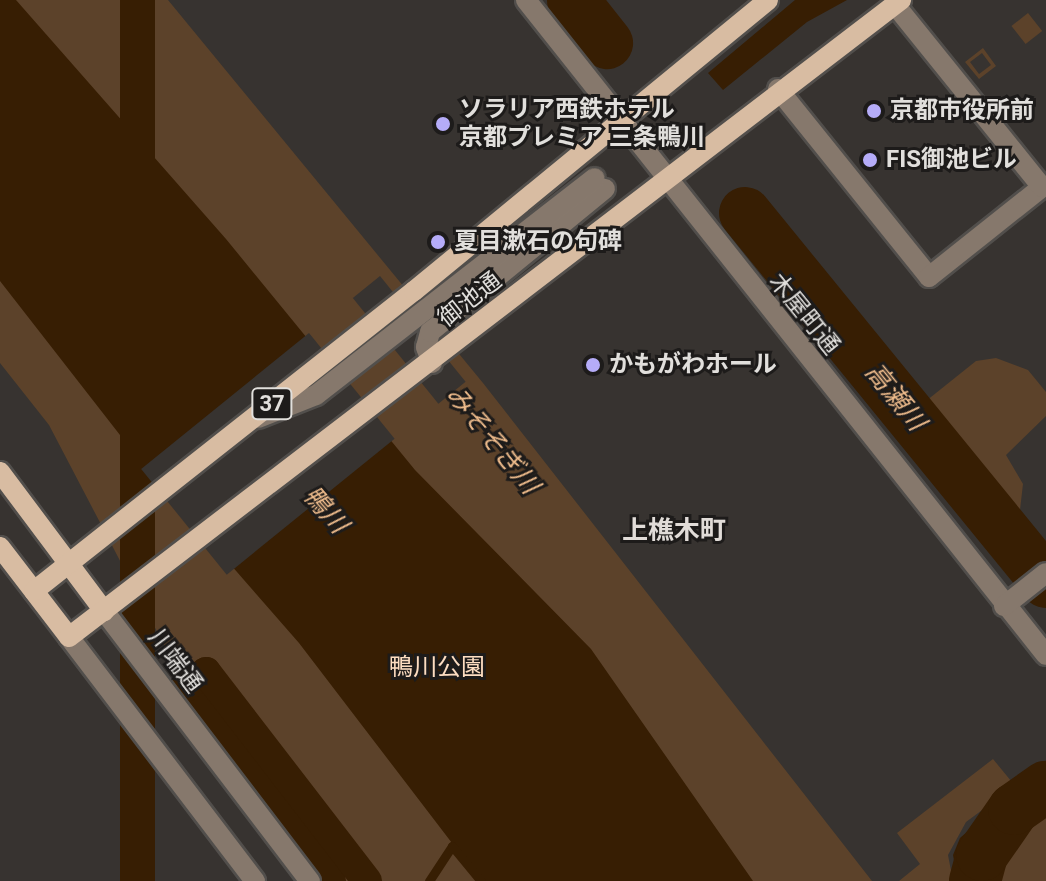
<!DOCTYPE html>
<html>
<head>
<meta charset="utf-8">
<style>
	body { margin:0 }
	#map { position:relative; width:1046px; height:881px; overflow:hidden; background:#373330; font-family:Roboto,"Noto Sans JP",sans-serif }
	div>[style] { position:absolute }
	[style*='--x'] { left:calc(var(--x)*1px); top:calc(var(--y)*1px); width:calc(var(--w)*1px); rotate:calc(var(--a)*1deg) }
	.green>* { inset:0; background:#5c422a; transform-origin:0 0 }
	.water>* { inset:0; background:#371e03; transform-origin:0 0 }
	.pier>* { inset:0; background:#373330; transform-origin:0 0 }
	.stream>* { height:9px; margin:-4.5px; padding:0 4.5px; transform-origin:4.5px; border-radius:4.5px; background:#371e03 }
	.canal>* { height:30px; margin:-15px; padding:0 15px; transform-origin:15px; border-radius:15px; background:#371e03 }
	.river>* { height:52px; margin:-26px; padding:0 26px; transform-origin:26px; border-radius:26px; background:#371e03 }
	.roads { filter:drop-shadow(2px 0 #524f4c) drop-shadow(-2px 0 #524f4c) drop-shadow(0 2px #524f4c) drop-shadow(0 -2px #524f4c) }
	.minor>* { height:20px; margin:-10px; padding:0 10px; transform-origin:10px; border-radius:10px; background:#86786c }
	.major>* { height:20px; margin:-10px; padding:0 10px; transform-origin:10px; border-radius:10px; background:#d8bca2 }
	.dots>* { width:22px; height:22px; translate:-50% -50%; box-sizing:border-box; border:4px solid #1d1b1a; border-radius:50% }
	span { translate:-50% -50%; white-space:nowrap; text-align:center; line-height:1.15; -webkit-text-stroke:6px #1d1b1a; paint-order:stroke }
	.shield-label span { padding:2px 6px; background:#1d1b1a; border:2px solid; border-radius:6px; -webkit-text-stroke-width:0 }
	.shield-label { font-size:22px; color:#e1dfdc; font-weight:700 }
	.poi-label { font-size:24px; color:#e1dfdc; font-weight:700 }
	.left { translate:0 -50%; text-align:left }
	.street-label { font-size:24px; color:#e1dfdc }
	.park-label { font-size:24px; color:#fdddc1 }
	.water-label { font-size:26px; color:#efbc8c; font-style:italic }
	.neighbourhood-label { font-size:26px; color:#e1dcd8; font-weight:700 }
</style>
</head>
<body>
<div id="map">
	<div class="green">
		<div style="clip-path:polygon(0 0,168px 0,483px 383px,872px 881px,332px 881px,186px 687px,49px 425px,0 363px)"></div>
		<div style="left:1028px;top:13px;width:23px;height:21px;rotate:52deg"></div>
		<div style="clip-path:polygon(evenodd,983px 48px,996px 66px,979px 79px,965px 62px,983px 48px,982px 53px,991px 65px,979px 74px,970px 62px,982px 53px)"></div>
		<div style="clip-path:polygon(996px 358px,1028px 370px,1046px 392px,1046px 416px,1006px 455px,1023px 484px,1020px 510px,1008px 515px,921px 405px,976px 361px)"></div>
		<div style="clip-path:polygon(993px 759px,1016px 787px,1040px 770px,1046px 782px,1014px 803px,997px 799px,966px 822px,948px 855px,953px 881px,899px 881px,920px 864px,897px 833px)"></div>
		<div style="clip-path:polygon(1046px 795px,1046px 881px,995px 881px,1002px 844px,1017px 814px)"></div>
	</div>
	<div class="water">
		<div style="clip-path:polygon(0 0,16px 0,226px 239px,415px 470px,591px 649px,753px 881px,481px 881px,299px 643px,141px 462px,0 281px)"></div>
		<div style="left:120px;top:0;width:35px;height:1127px"></div>
		<div style="clip-path:polygon(795px 0,847px 0,807px 22px,723px 90px,708px 73px)"></div>
		<div style="clip-path:polygon(999px 804px,1014px 809px,989px 881px,958px 881px,953px 855px,960px 838px)"></div>
	</div>
	<div class="pier">
		<div style="left:380px;top:276px;width:136px;height:35px;rotate:51deg"></div>
		<div style="left:309px;top:333px;width:136px;height:216px;rotate:51deg"></div>
	</div>
	<div class="stream">
		<div style="--x:429;--y:881;--w:42;--a:-56.7"></div>
		<div style="--x:452;--y:846;--w:45;--a:50.4"></div>
	</div>
	<div class="canal">
		<div style="--x:331;--y:881;--w:242;--a:-126.8"></div>
		<div style="--x:186;--y:687;--w:25;--a:-37"></div>
		<div style="--x:206;--y:672;--w:264;--a:52.4"></div>
	</div>
	<div class="river">
		<div style="--x:573;--y:0;--w:55;--a:51.7"></div>
		<div style="--x:745;--y:213;--w:476;--a:50.8"></div>
		<div style="--x:975;--y:881;--w:27;--a:-75"></div>
		<div style="--x:982;--y:855;--w:56;--a:-55.2"></div>
		<div style="--x:1014;--y:809;--w:39;--a:-35"></div>
	</div>
	<div class="roads">
		<div class="minor">
			<div style="--x:526;--y:0;--w:836;--a:51.55"></div>
			<div style="--x:778;--y:89;--w:241;--a:51.2"></div>
			<div style="--x:929;--y:277;--w:144;--a:-38.5"></div>
			<div style="--x:1042;--y:187;--w:234;--a:-128.9"></div>
			<div style="--x:432;--y:363;--w:17;--a:-111"></div>
			<div style="--x:426;--y:347;--w:16;--a:-75"></div>
			<div style="--x:430;--y:332;--w:226;--a:-39.3"></div>
			<div style="--x:258;--y:418;--w:62;--a:-21.6"></div>
			<div style="--x:316;--y:395;--w:353;--a:-37.9"></div>
			<div style="--x:1004;--y:606;--w:53;--a:-38.2"></div>
			<div style="--x:104;--y:611;--w:340;--a:52.7"></div>
			<div style="--x:69;--y:637;--w:307;--a:52.7"></div>
		</div>
		<div class="major">
			<div style="--x:0;--y:472;--w:174;--a:53.2"></div>
			<div style="--x:0;--y:547;--w:113;--a:52.5"></div>
			<div style="--x:69;--y:637;--w:1048;--a:-37.44"></div>
			<div style="--x:34;--y:591;--w:484;--a:-38.3"></div>
			<div style="--x:414;--y:291;--w:458;--a:-39.4"></div>
		</div>
	</div>
	<div class="dots">
		<div style="left:874px;top:111px;background:#b5acf8"></div>
		<div style="left:443px;top:124px;background:#b5acf8"></div>
		<div style="left:870px;top:160px;background:#b5acf8"></div>
		<div style="left:438px;top:242px;background:#b5acf8"></div>
		<div style="left:593px;top:365px;background:#b5acf8"></div>
	</div>
	<div class="shield-label">
		<span style="left:272px;top:404px">37</span>
	</div>
	<div class="poi-label">
		<span class="left" style="left:459px;top:124px">ソラリア西鉄ホテル<br>京都プレミア 三条鴨川</span>
		<span class="left" style="left:890px;top:111px">京都市役所前</span>
		<span class="left" style="left:886px;top:160px">FIS御池ビル</span>
		<span class="left" style="left:454px;top:242px">夏目漱石の句碑</span>
		<span class="left" style="left:609px;top:365px">かもがわホール</span>
	</div>
	<div class="street-label">
		<span style="left:470px;top:300px;rotate:-38deg">御池通</span>
		<span style="left:804px;top:314px;rotate:51deg">木屋町通</span>
		<span style="left:175px;top:661px;rotate:53deg">川端通</span>
	</div>
	<div class="park-label">
		<span style="left:437px;top:668px">鴨川公園</span>
	</div>
	<div class="water-label">
		<span style="left:895px;top:397px;rotate:51deg">高瀬川</span>
		<span style="left:492px;top:440px;rotate:51deg">みそそぎ川</span>
		<span style="left:325px;top:510px;rotate:49deg">鴨川</span>
	</div>
	<div class="neighbourhood-label">
		<span style="left:674px;top:531px">上樵木町</span>
	</div>
</div>
</body>
</html>
